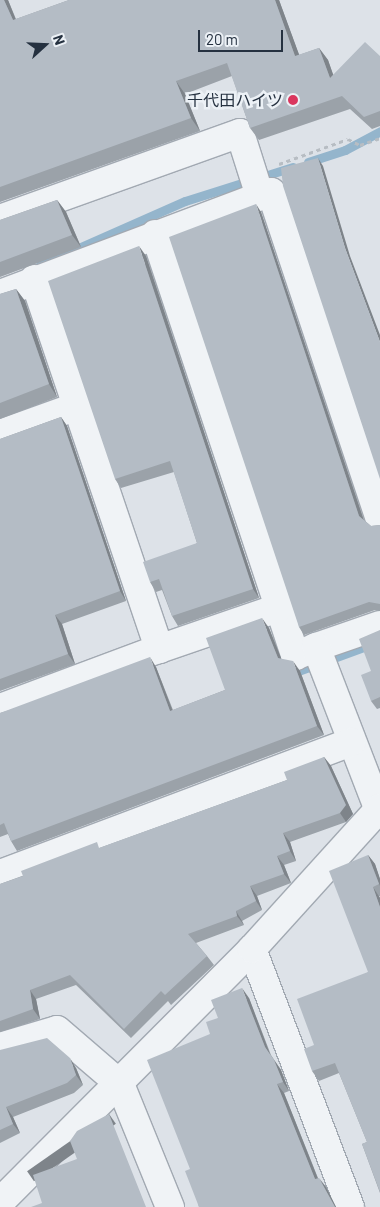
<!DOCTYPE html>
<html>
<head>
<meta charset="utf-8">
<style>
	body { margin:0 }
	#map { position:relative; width:380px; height:1207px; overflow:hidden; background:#dde2e8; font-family:Barlow,"Noto Sans JP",sans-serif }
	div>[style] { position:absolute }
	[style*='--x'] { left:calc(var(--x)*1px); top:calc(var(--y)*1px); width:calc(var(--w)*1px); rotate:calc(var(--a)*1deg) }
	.stream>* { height:9px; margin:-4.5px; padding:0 4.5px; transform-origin:4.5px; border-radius:4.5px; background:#94b5cc }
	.path>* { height:3px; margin-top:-1.5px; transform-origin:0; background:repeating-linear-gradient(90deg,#b7bdc3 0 4px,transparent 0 8px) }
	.roads { filter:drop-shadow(1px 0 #a2a9b2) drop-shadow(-1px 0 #a2a9b2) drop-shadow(0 1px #a2a9b2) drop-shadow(0 -1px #a2a9b2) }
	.street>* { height:28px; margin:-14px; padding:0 14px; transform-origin:14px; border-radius:14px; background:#f0f3f6 }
	.wall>* { inset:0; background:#9ba2a9 }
	.shaded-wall>* { inset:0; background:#7e848a; transform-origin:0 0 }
	.building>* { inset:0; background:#b4bcc5 }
	.dots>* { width:14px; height:14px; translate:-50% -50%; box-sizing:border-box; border:2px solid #ecf1f6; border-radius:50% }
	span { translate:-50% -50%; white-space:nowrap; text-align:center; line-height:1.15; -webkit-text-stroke:5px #ecf1f6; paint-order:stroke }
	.poi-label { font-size:16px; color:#253140 }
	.right { translate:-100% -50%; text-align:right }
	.north { position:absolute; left:20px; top:20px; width:50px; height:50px; -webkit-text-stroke:4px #ecf1f6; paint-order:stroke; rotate:70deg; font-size:14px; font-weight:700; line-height:20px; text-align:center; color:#253140 }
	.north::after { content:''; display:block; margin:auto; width:18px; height:22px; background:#253140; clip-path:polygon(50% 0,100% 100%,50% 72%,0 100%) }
	.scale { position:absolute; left:198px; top:30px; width:85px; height:22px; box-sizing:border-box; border:2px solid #253140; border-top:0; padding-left:6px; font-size:15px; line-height:18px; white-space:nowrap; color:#253140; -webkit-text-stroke:4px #ecf1f6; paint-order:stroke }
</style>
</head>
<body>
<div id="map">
	<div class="stream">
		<div style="--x:308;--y:162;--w:39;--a:-18"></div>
		<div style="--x:345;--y:150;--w:40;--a:-28"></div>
		<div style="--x:40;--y:265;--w:158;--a:-23.8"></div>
		<div style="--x:185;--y:201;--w:113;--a:-17.5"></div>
		<div style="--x:290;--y:674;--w:96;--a:-20.1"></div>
	</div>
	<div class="path">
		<div style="--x:279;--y:164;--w:73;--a:-19.9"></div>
		<div style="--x:348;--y:139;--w:13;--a:27"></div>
		<div style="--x:360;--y:145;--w:21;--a:-19"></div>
	</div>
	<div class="roads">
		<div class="street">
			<div style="--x:0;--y:219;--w:255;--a:-19.7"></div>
			<div style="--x:240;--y:133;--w:66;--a:72.4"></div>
			<div style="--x:155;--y:234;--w:445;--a:71.6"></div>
			<div style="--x:295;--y:656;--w:23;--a:-23"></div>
			<div style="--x:34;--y:279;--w:391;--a:71.3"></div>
			<div style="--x:159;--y:649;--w:126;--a:-19"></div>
			<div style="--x:0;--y:294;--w:290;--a:-20.6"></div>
			<div style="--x:271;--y:192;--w:345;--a:71.6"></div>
			<div style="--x:0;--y:434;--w:85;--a:-19.9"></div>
			<div style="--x:380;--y:625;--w:68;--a:161"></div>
			<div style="--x:316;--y:647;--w:178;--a:68.9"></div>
			<div style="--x:0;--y:708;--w:170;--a:-20.4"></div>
			<div style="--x:0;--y:874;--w:375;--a:-20.6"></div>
			<div style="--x:252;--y:949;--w:276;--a:69.2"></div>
			<div style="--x:0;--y:1047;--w:59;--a:-16.6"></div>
			<div style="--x:57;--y:1030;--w:83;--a:40.6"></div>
			<div style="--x:120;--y:1084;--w:133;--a:67.9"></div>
			<div style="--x:0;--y:1202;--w:357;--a:-45.1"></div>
			<div style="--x:252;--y:949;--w:190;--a:-47.8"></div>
		</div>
	</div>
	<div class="wall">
		<div style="clip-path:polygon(0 0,8px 0,16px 19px,69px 0,279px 0,299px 55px,319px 48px,328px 60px,333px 75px,380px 56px,380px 126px,372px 129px,350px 109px,259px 140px,250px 128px,232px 76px,185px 94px,200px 131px,0 202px)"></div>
		<div style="clip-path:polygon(57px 200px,66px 212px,81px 247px,0 277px,0 220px)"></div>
		<div style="clip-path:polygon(261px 212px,364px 520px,371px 526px,380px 525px,380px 611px,375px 610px,304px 635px,299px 627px)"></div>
		<div style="clip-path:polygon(146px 256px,259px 598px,178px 626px,172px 616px,162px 590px,156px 592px,150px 582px,197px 543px,174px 472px,121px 488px,115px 479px)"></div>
		<div style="clip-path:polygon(16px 289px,25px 301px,57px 397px,0 419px,0 294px)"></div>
		<div style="clip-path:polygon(61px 417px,67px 426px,126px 601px,62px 624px,75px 664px,0 691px,0 439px)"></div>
		<div style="clip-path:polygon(269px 628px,281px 659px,300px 671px,324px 735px,17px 851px,11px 841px,8px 834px,0 837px,0 713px,156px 667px,173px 710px,225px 690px)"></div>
		<div style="clip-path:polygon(380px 630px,380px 708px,377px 709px,371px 701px,371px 671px)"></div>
		<div style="clip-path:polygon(324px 757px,331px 766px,353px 814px,346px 822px,290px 842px,296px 861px,284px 865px,291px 883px,257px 896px,262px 910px,242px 921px,244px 925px,196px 943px,207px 956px,214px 965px,171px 1005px,168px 1001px,131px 1038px,76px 985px,36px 999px,40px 1019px,0 1032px,0 884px,287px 780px)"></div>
		<div style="clip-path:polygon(368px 855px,375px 864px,380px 879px,380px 896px,379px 896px,380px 898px,380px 1193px,362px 1144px,367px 1142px,339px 1073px,319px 1081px,312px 1071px,314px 1045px,368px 972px)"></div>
		<div style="clip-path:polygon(249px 998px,271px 1055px,281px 1070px,289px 1091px,284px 1093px,318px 1178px,326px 1187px,336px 1207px,199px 1207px,190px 1169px,210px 1034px,218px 1018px)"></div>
		<div style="clip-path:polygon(0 1050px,76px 1068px,83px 1085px,74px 1093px,13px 1117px,20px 1133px,0 1143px)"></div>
	</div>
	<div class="shaded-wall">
		<div style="clip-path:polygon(4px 0,8px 0,21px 33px,13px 20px)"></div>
		<div style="clip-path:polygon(275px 0,279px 0,304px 68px,295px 56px)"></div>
		<div style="clip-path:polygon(319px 48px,328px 60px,339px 91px,330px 78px)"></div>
		<div style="clip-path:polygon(176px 81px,185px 94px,200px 131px,191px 118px)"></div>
		<div style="clip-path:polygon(318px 158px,323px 166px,350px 256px,380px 335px,380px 342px,345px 248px)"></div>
		<div style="clip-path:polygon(57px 200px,66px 212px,81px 247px,72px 235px)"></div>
		<div style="clip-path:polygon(256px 204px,261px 212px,365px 524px,359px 516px)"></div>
		<div style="clip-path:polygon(139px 246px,146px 256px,259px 598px,253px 589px)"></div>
		<div style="clip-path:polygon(16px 289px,25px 301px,57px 397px,49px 384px)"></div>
		<div style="clip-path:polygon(61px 417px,67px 426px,126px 601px,120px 591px)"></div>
		<div style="clip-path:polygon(55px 615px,62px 624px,75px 664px,68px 654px)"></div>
		<div style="clip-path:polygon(262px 618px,269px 628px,285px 668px,278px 658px)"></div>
		<div style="clip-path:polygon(150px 657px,156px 667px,176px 720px,170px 711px)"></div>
		<div style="clip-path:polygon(293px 661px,300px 671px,324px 735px,317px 726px)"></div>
		<div style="clip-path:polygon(324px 757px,331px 766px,353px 814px,346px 822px,340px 813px)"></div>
		<div style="clip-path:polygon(283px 833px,290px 842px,296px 861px,290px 851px)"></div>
		<div style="clip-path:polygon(368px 855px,375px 864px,380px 879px,380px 886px)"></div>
		<div style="clip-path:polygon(277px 856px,284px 865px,291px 883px,284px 874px)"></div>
		<div style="clip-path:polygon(250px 886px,257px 896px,262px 910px,256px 901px)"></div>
		<div style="clip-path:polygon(373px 887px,380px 898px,380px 907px)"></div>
		<div style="clip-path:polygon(236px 911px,242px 921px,244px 925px,237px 916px)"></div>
		<div style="clip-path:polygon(242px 988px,249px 998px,271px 1057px,265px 1047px)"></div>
		<div style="clip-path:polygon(30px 990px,36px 999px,40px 1019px,33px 1009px)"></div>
		<div style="clip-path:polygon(70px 1058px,76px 1068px,83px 1085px,76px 1075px)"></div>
		<div style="clip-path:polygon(274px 1060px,281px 1070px,289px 1091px,283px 1082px)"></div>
		<div style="clip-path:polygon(277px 1084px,284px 1093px,322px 1189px,315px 1179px)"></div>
		<div style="clip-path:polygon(6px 1107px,13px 1117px,20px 1133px,13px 1124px)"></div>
		<div style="left:109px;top:1114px;width:12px;height:100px;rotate:55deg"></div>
		<div style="clip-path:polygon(319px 1178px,326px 1187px,336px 1207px,335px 1207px)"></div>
	</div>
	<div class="building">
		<div style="clip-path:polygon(0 0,4px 0,13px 20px,69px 0,275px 0,295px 56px,319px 48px,330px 78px,365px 42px,380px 56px,380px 111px,364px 117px,342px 96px,250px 128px,227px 63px,176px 81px,191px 118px,0 187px)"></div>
		<div style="clip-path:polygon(318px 158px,345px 248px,380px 342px,380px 479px,283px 186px,281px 168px)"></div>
		<div style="clip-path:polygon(57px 200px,72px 235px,0 262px,0 220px)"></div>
		<div style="clip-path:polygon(256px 204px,359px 516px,371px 526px,380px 525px,380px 604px,369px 602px,299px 627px,169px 237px)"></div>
		<div style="clip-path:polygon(139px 246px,253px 589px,172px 616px,159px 579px,150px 582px,143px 562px,197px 543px,170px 461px,115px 479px,48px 281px)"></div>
		<div style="clip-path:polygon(16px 289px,49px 384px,0 403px,0 294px)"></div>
		<div style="clip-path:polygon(61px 417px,120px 591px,55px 615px,68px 654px,0 679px,0 439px)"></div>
		<div style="clip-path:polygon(262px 618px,278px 658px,293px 661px,317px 726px,11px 841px,4px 823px,0 825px,0 713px,150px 657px,170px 711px,225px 690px,206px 638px)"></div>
		<div style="clip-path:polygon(380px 630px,380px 697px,371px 701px,361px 675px,371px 671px,359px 639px)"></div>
		<div style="clip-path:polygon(324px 757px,346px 805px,340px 813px,283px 833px,290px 851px,277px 856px,284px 874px,250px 886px,256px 901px,236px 911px,237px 916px,188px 934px,207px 956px,165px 995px,161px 991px,124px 1029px,70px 975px,30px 990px,33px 1009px,0 1021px,0 884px,23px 876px,21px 871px,97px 842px,99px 848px,287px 780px,284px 772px)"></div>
		<div style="clip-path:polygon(368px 855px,379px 884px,373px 887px,380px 907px,380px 1192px,362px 1144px,367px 1142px,335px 1063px,312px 1071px,304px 1049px,314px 1045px,297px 999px,368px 972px,329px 871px)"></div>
		<div style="clip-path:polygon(242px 988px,265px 1047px,274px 1060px,283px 1082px,277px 1084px,315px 1179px,319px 1178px,335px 1207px,199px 1207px,185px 1171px,190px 1169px,147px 1060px,210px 1034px,206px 1022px,218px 1018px,211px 1000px)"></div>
		<div style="clip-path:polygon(47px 1038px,70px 1058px,76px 1075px,67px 1083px,6px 1107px,13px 1124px,0 1130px,0 1050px)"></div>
		<div style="clip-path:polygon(109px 1114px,146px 1207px,31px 1207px,42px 1203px,33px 1175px,77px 1159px,70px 1141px,77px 1131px)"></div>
	</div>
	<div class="dots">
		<div style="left:293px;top:100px;background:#da365e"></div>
	</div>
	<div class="poi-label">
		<span class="right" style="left:283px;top:100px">千代田ハイツ</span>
	</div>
	<div class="north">N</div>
	<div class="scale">20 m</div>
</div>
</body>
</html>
